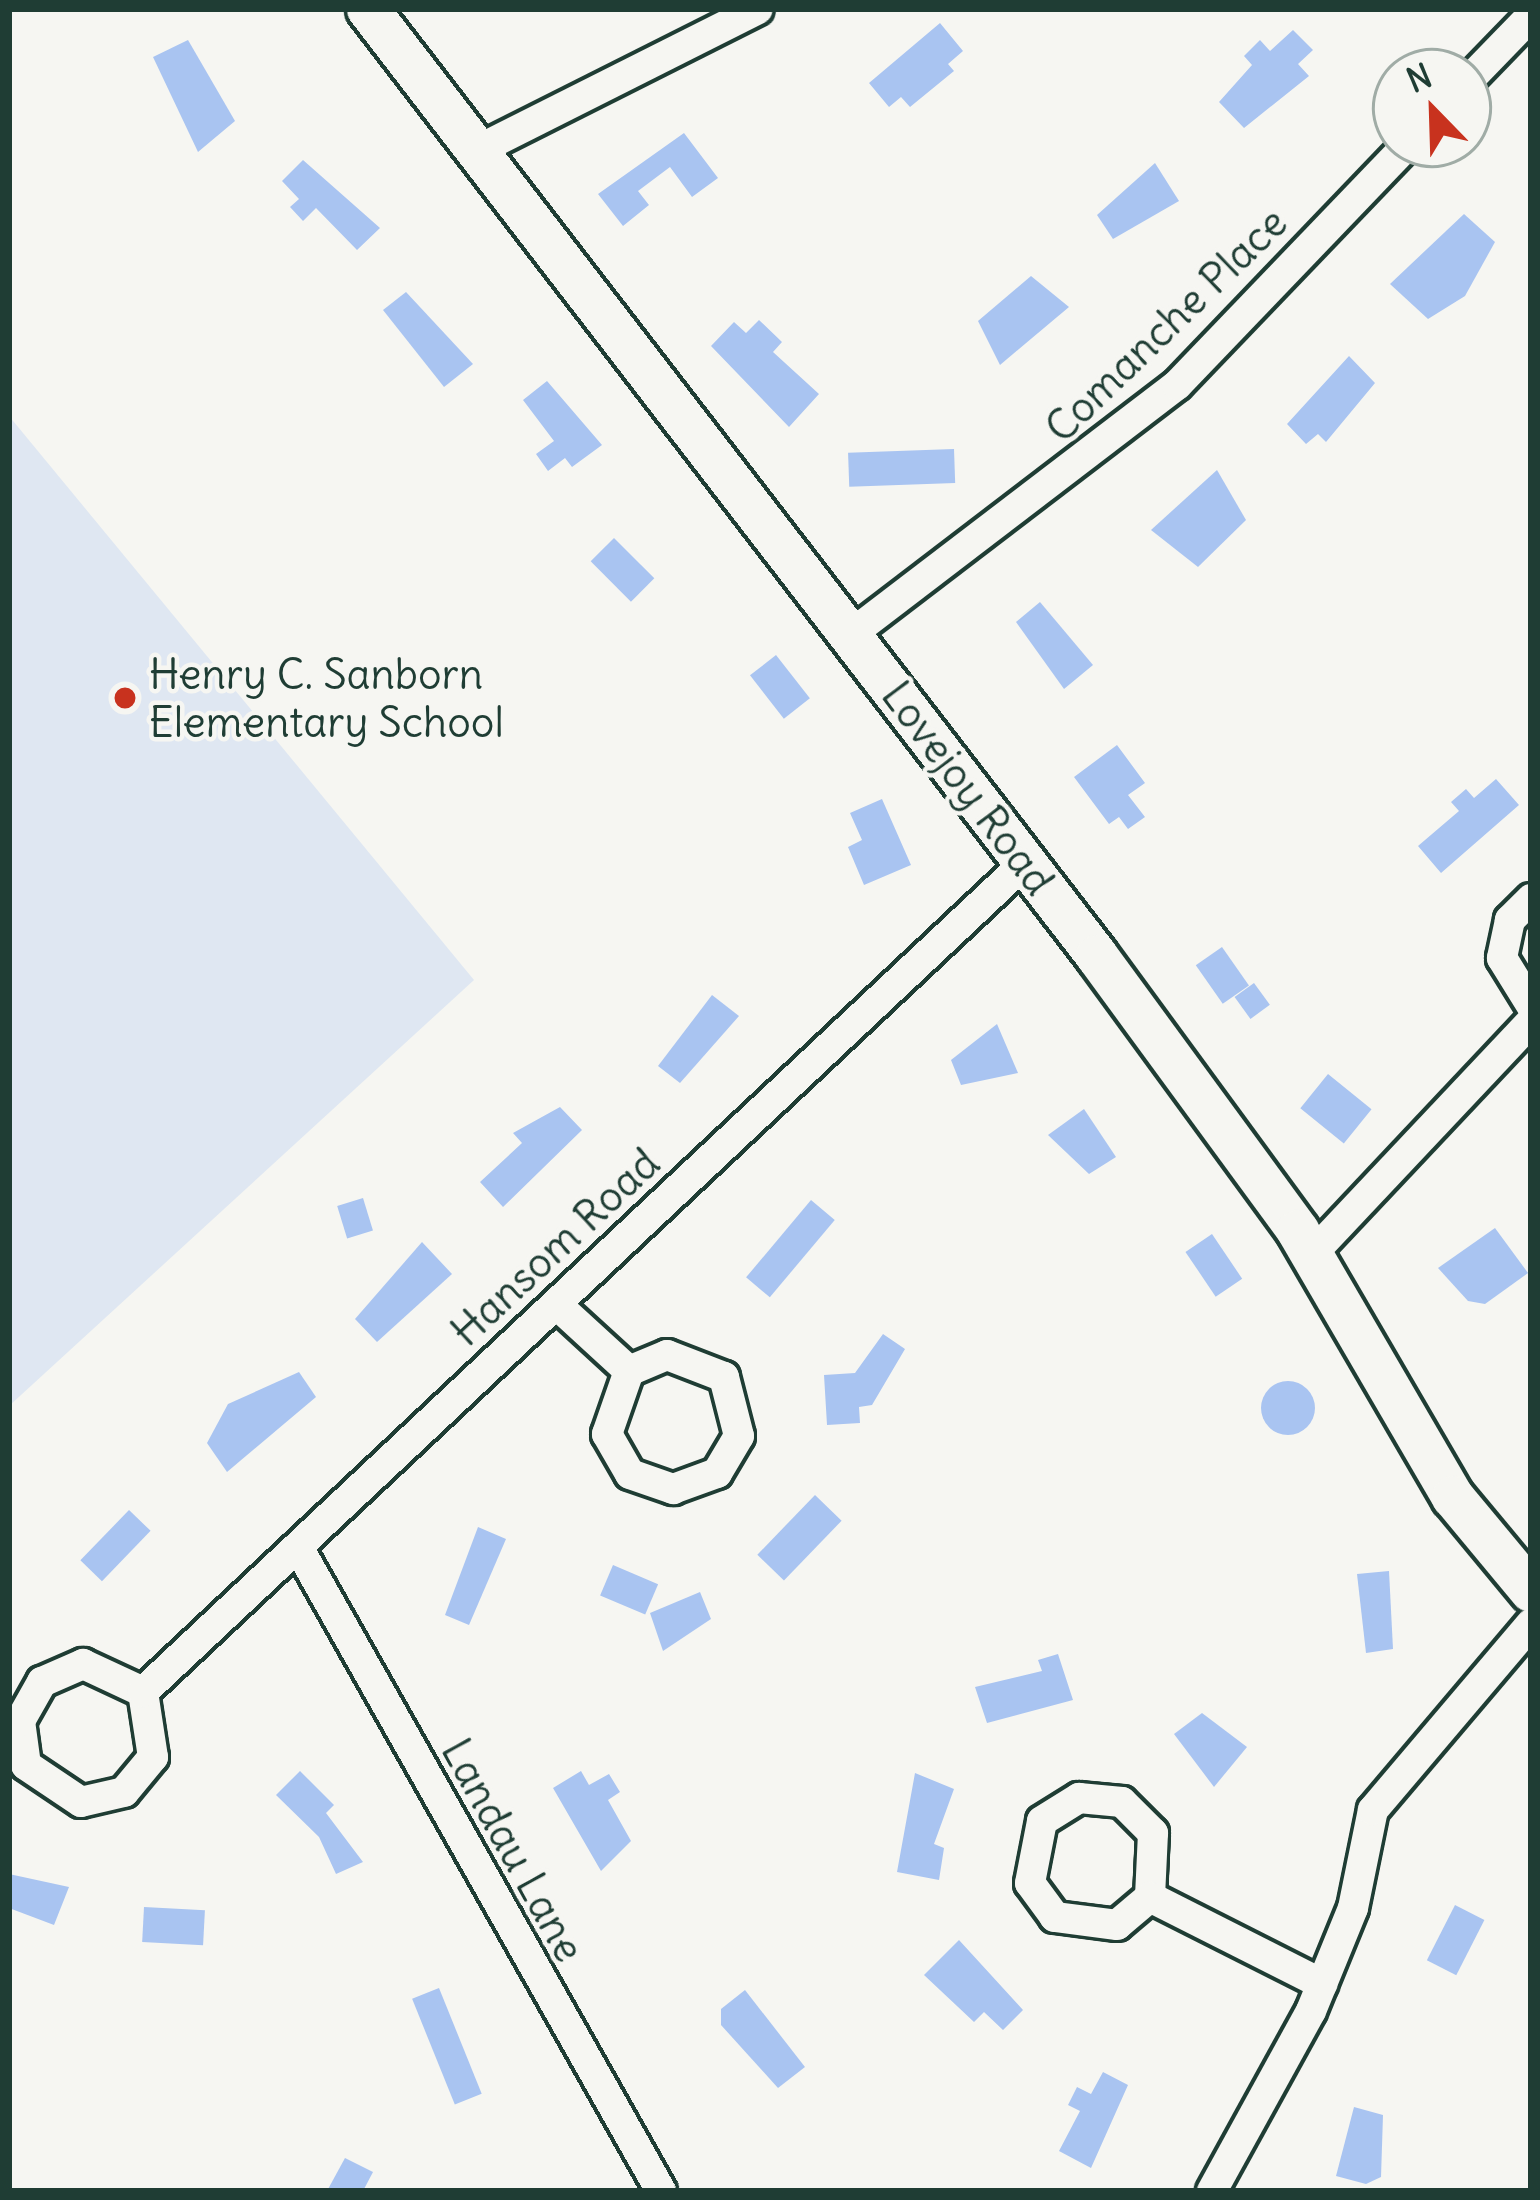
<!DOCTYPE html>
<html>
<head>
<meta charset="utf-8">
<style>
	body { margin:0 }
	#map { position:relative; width:1540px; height:2200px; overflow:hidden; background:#f6f6f2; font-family:Delius,sans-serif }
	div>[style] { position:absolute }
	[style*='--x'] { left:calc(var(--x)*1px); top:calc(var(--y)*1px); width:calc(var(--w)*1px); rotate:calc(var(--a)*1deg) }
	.built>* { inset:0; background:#dfe7f2 }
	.building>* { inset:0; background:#a9c4f1; transform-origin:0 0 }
	.round { border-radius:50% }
	.roads { filter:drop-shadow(3px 0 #1f3d34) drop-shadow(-3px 0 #1f3d34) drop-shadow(0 3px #1f3d34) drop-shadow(0 -3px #1f3d34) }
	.minor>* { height:30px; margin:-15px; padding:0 15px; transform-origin:15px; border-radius:15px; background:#f6f6f2 }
	.secondary>* { height:42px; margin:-21px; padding:0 21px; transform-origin:21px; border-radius:21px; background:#f6f6f2 }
	.dots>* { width:33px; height:33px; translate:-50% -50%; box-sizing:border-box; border:6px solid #f6f6f2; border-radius:50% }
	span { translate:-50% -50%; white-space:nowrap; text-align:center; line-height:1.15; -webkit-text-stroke:9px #f6f6f2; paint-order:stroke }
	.street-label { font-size:42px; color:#1f3d34 }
	.poi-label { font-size:42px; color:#1f3d34 }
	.left { translate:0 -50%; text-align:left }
	.frame { position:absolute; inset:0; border:12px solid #1f3d34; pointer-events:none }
	.north { position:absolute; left:1372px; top:48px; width:120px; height:120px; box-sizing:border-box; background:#f6f6f2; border:3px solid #a0aca6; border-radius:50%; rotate:337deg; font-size:33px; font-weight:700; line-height:48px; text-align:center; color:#1f3d34 }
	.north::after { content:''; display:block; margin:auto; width:42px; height:54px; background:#c8321e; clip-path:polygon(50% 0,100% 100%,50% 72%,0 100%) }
</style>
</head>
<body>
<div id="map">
	<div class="built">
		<div style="clip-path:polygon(9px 416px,474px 980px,9px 1406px)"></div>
	</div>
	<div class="building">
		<div style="clip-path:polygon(940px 23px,963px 51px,948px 64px,954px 71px,910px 107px,901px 97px,889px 107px,869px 83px)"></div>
		<div style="clip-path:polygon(1293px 30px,1313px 50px,1298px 64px,1309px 76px,1244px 128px,1219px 102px,1252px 65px,1244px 56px,1260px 40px,1270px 51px)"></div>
		<div style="clip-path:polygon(188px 40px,235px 121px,198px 152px,153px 57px)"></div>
		<div style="clip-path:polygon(684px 133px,718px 178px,692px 197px,670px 167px,638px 191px,649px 205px,623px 226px,598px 194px)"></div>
		<div style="clip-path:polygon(303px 160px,380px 228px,357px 250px,316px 208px,303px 221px,290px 207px,299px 199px,282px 181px)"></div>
		<div style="clip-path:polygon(1155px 163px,1179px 201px,1113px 239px,1097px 215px)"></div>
		<div style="clip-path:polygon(1464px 214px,1495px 242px,1465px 296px,1428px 319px,1390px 284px)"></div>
		<div style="clip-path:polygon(1031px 276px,1069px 307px,1000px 365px,978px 321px)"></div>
		<div style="clip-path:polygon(406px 292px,473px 364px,444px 387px,383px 310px)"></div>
		<div style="clip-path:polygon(759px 320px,782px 342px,773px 352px,819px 394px,789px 427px,711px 346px,734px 322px,746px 333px)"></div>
		<div style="clip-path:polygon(1349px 356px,1375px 383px,1326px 442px,1318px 434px,1306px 444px,1287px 424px)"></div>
		<div style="clip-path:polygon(547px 381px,602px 445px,572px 467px,565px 458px,548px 471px,536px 454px,554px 441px,523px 400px)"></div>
		<div style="left:954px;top:449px;width:34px;height:106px;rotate:88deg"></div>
		<div style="clip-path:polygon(1217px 470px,1246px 520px,1198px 567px,1151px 530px)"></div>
		<div style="left:614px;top:538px;width:57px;height:33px;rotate:45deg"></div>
		<div style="clip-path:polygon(1040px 602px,1093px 665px,1064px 689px,1016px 622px)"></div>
		<div style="left:776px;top:655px;width:55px;height:33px;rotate:52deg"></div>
		<div style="clip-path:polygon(1117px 745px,1145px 783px,1128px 795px,1145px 817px,1128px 829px,1119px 817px,1109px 824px,1074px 777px)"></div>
		<div style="clip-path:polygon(1496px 779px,1519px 805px,1441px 873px,1418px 846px,1459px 811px,1451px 802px,1466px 789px,1474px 798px)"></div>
		<div style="clip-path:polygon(882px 799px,911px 865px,864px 885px,848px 847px,862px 840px,850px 813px)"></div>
		<div style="left:1222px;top:947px;width:47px;height:32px;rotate:55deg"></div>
		<div style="left:1254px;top:983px;width:27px;height:24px;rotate:54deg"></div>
		<div style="clip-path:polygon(712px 995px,739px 1016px,680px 1083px,658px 1066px)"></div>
		<div style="clip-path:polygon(997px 1024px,1018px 1073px,961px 1085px,951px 1060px)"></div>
		<div style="left:1328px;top:1074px;width:56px;height:44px;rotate:39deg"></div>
		<div style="clip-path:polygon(560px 1107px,582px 1130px,503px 1207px,480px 1182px,522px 1143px,513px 1133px)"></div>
		<div style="clip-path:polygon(1084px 1109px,1116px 1157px,1089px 1174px,1048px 1135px)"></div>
		<div style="left:363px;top:1198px;width:34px;height:27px;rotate:73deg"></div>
		<div style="left:811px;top:1200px;width:31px;height:101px;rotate:40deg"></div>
		<div style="clip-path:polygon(1495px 1228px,1528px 1273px,1485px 1304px,1468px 1301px,1438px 1268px)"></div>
		<div style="left:1212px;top:1234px;width:54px;height:32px;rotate:56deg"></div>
		<div style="clip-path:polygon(422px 1242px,452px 1274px,377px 1342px,355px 1319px)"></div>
		<div style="clip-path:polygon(883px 1334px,905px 1349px,872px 1405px,859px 1407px,860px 1423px,827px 1425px,824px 1375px,855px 1373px)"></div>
		<div style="clip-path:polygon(299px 1372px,316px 1397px,227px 1472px,207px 1443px,228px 1404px)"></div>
		<div class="round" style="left:1261px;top:1381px;width:54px;height:54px"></div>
		<div style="left:815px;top:1495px;width:37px;height:83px;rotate:44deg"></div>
		<div style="left:129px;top:1510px;width:30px;height:70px;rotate:44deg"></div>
		<div style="clip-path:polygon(478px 1527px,506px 1539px,469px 1625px,445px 1615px)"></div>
		<div style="left:613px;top:1565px;width:49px;height:33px;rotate:23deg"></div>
		<div style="clip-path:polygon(1389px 1571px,1393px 1649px,1366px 1653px,1357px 1574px)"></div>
		<div style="clip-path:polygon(700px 1592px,711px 1619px,663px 1651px,650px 1613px)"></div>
		<div style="clip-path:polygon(1058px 1654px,1073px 1700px,987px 1723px,975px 1687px,1042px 1671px,1038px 1660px)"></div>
		<div style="clip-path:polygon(1202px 1713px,1247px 1747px,1214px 1787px,1174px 1734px)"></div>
		<div style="clip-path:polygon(300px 1771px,334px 1805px,326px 1813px,363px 1862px,336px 1874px,319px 1837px,276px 1795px)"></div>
		<div style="clip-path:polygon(581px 1771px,589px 1785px,609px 1774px,620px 1792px,608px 1800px,631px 1841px,601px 1871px,553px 1788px)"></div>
		<div style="clip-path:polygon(915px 1773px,954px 1789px,934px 1844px,944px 1848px,939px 1880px,897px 1872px)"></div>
		<div style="clip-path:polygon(9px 1874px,69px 1887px,54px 1925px,9px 1908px)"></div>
		<div style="left:1455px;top:1905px;width:33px;height:62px;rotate:27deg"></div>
		<div style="left:144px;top:1907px;width:61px;height:35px;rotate:3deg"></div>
		<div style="clip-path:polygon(959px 1940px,1023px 2010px,1003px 2030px,984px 2012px,974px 2022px,924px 1975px)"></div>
		<div style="left:439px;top:1988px;width:114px;height:29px;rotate:68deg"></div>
		<div style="clip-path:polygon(745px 1990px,805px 2067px,778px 2088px,721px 2025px,721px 2009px)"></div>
		<div style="clip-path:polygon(1103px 2072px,1128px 2085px,1091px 2168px,1059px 2151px,1080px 2111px,1068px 2105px,1077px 2087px,1091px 2094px)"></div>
		<div style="clip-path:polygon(1354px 2107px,1383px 2115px,1381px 2177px,1366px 2184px,1336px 2176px)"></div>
		<div style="clip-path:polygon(345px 2158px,373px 2172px,363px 2191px,327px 2191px)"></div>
	</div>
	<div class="roads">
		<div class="minor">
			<div style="--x:1468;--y:81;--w:91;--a:-45.9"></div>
			<div style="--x:478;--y:150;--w:313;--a:-26.7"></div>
			<div style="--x:850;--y:635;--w:412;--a:-37.4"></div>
			<div style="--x:1177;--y:385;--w:334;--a:-46.2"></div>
			<div style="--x:1531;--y:899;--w:30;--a:135"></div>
			<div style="--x:1510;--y:920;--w:39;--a:102"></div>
			<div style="--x:1502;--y:958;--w:55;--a:58.3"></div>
			<div style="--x:1312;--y:1254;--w:319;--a:-46.7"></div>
			<div style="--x:556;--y:1304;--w:99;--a:42.5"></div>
			<div style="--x:629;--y:1371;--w:67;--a:109.2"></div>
			<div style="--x:607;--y:1434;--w:46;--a:60.1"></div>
			<div style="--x:630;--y:1474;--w:46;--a:19.2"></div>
			<div style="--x:673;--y:1489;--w:47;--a:-20"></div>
			<div style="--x:717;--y:1473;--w:43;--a:-59.3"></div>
			<div style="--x:739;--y:1436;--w:61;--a:-104.3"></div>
			<div style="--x:724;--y:1377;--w:61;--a:-158.9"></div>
			<div style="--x:667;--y:1355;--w:41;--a:157.2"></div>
			<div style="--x:298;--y:1547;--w:739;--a:60.59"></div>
			<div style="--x:143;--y:1692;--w:66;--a:81.3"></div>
			<div style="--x:153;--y:1757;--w:45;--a:129.6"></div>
			<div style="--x:124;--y:1792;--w:44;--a:166.9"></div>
			<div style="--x:81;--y:1802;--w:66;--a:-146.1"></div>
			<div style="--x:26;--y:1765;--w:44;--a:-97.8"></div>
			<div style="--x:20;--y:1721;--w:45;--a:-60.6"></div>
			<div style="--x:42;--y:1682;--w:45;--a:-23.7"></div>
			<div style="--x:83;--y:1664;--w:66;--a:25"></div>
			<div style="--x:143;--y:1692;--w:1210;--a:-43.23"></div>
			<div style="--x:1150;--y:1897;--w:43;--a:139.7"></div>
			<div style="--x:1117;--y:1925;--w:63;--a:-172.6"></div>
			<div style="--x:1055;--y:1917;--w:42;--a:-126.3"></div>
			<div style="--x:1030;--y:1883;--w:63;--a:-79"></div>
			<div style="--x:1042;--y:1821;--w:44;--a:-31.9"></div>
			<div style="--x:1079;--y:1798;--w:43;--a:5.3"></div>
			<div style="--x:1122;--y:1802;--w:44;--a:45"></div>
			<div style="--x:1153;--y:1833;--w:64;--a:92.7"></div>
			<div style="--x:1150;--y:1897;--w:193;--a:26.8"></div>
			<div style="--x:1212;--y:2191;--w:205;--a:-61.2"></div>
			<div style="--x:1311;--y:2011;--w:111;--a:-67.8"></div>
			<div style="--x:1353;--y:1908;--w:100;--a:-78.5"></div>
			<div style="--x:1373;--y:1810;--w:244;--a:-49.7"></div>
		</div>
		<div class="secondary">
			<div style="--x:368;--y:9;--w:1195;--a:52.41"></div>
			<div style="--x:1097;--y:956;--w:341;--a:53.8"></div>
			<div style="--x:1298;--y:1231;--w:308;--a:59.8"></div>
			<div style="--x:1453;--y:1497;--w:122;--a:50.3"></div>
		</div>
	</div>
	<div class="dots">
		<div style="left:125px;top:698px;background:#c8321e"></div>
	</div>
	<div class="street-label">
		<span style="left:1166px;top:325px;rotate:-44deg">Comanche Place</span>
		<span style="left:968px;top:788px;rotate:53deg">Lovejoy Road</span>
		<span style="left:555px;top:1247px;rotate:-43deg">Hansom Road</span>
		<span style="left:513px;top:1850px;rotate:61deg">Landau Lane</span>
	</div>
	<div class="poi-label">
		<span class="left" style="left:149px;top:698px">Henry C. Sanborn<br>Elementary School</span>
	</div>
	<div class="frame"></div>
	<div class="north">N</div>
</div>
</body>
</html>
